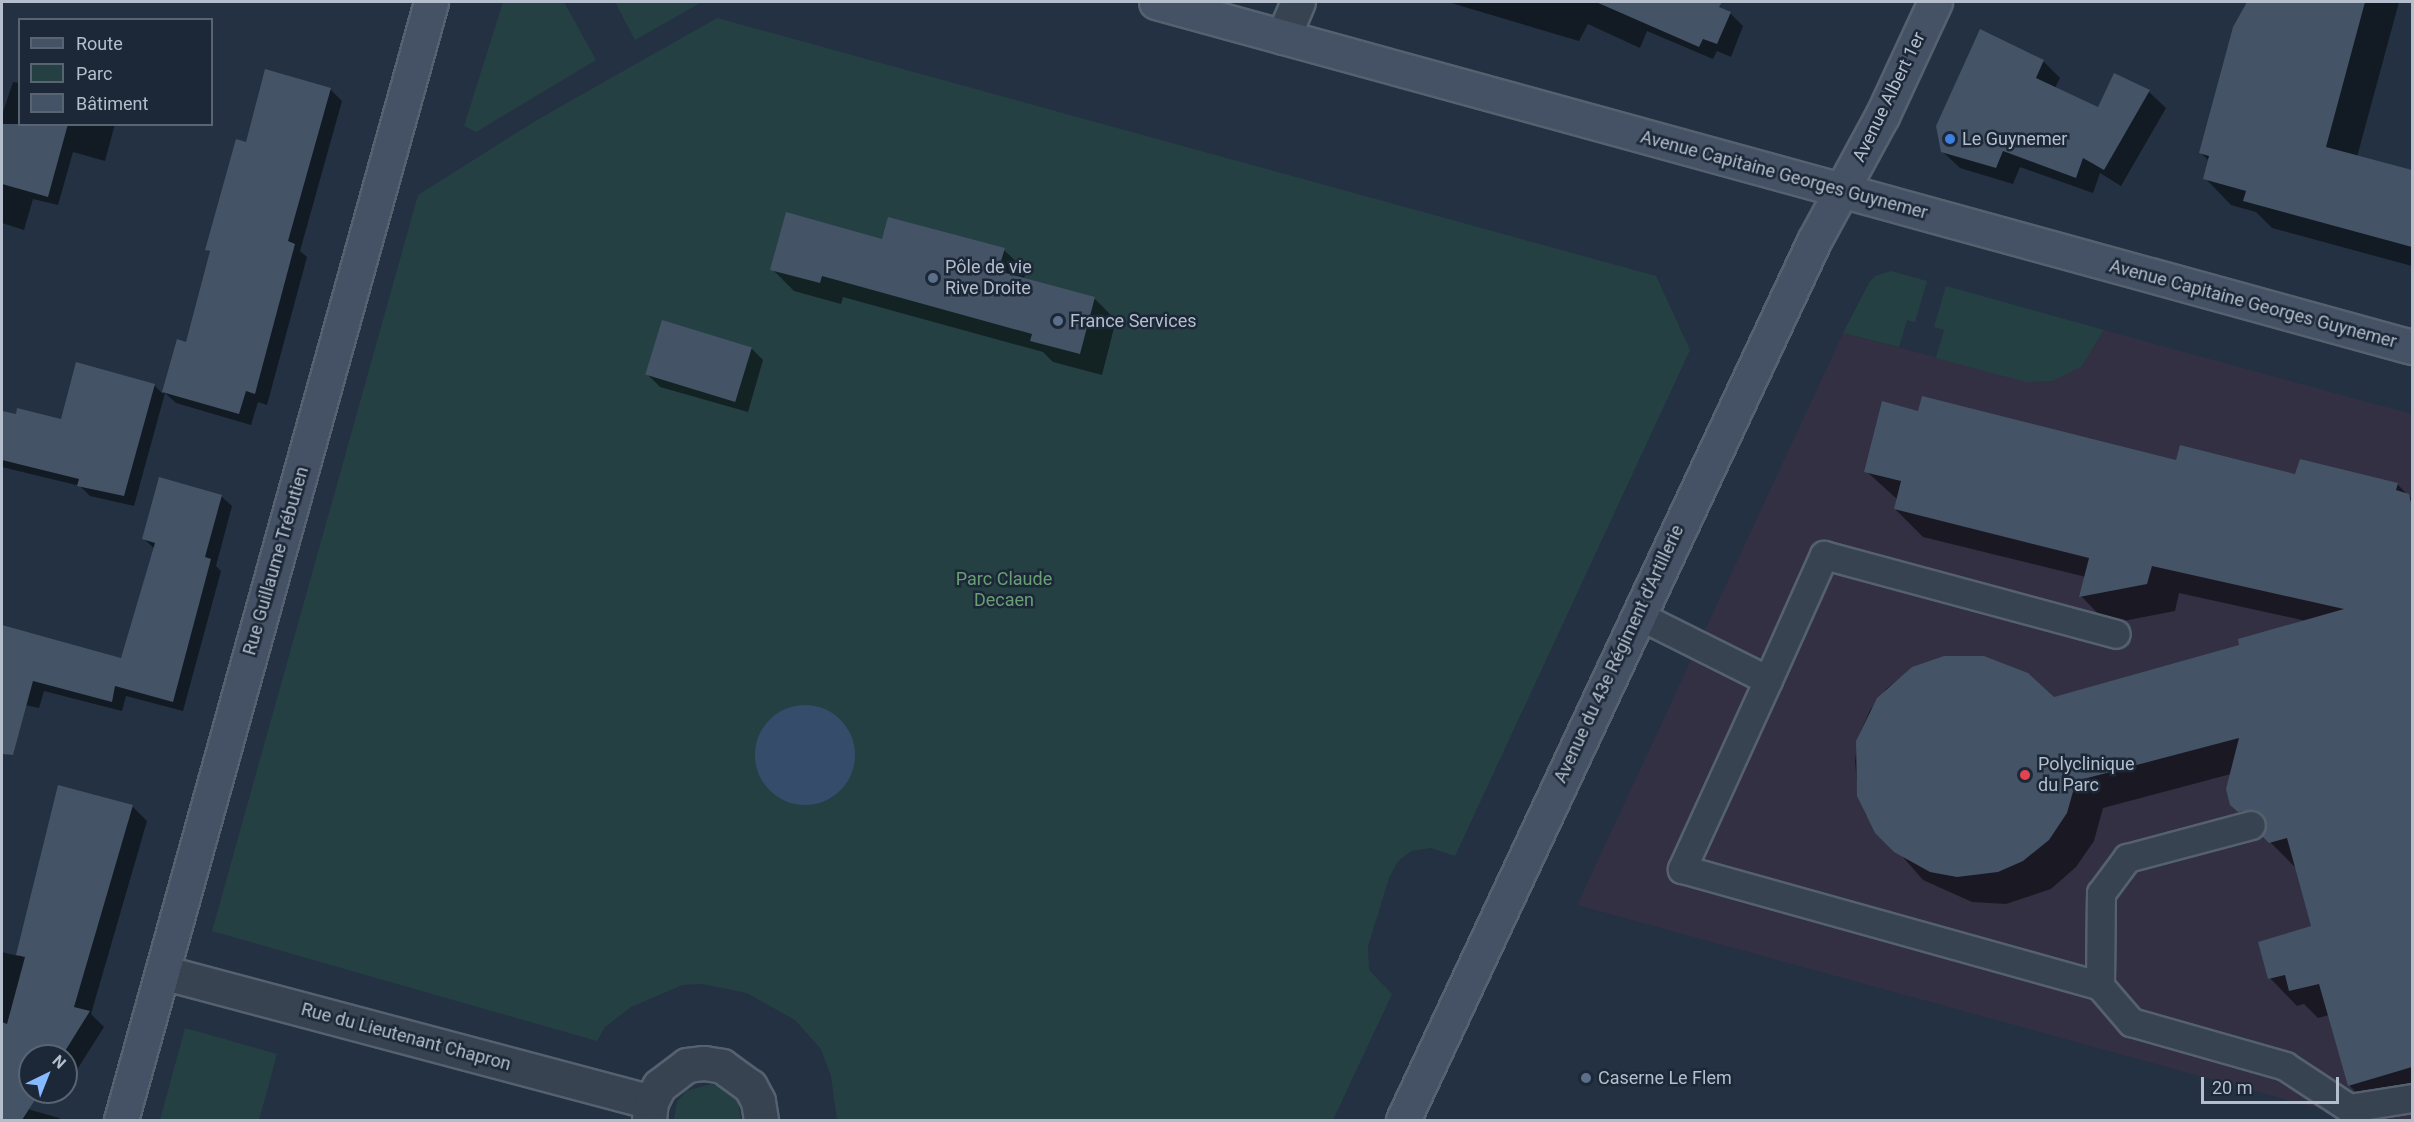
<!DOCTYPE html>
<html>
<head>
<meta charset="utf-8">
<style>
	body { margin:0 }
	#map { position:relative; width:2414px; height:1122px; overflow:hidden; background:#233142; font-family:Roboto,sans-serif }
	div>[style] { position:absolute }
	[style*='--x'] { left:calc(var(--x)*1px); top:calc(var(--y)*1px); width:calc(var(--w)*1px); rotate:calc(var(--a)*1deg) }
	.medical>* { inset:0; background:#323042 }
	.green>* { inset:0; background:#254043 }
	.water>* { inset:0; background:#354d6a }
	.round { border-radius:50% }
	.shadow>* { inset:0; background:#0007 }
	.building>* { inset:0; background:#445366; transform-origin:0 0 }
	.roads { filter:drop-shadow(2px 0 #55616f) drop-shadow(-2px 0 #55616f) drop-shadow(0 2px #55616f) drop-shadow(0 -2px #55616f) }
	.lane>* { height:27px; margin:-13.5px; padding:0 13.5px; transform-origin:13.5px; border-radius:13.5px; background:#374351 }
	.street>* { height:33px; margin:-16.5px; padding:0 16.5px; transform-origin:16.5px; border-radius:16.5px; background:#374351 }
	.secondary>* { height:33px; margin:-16.5px; padding:0 16.5px; transform-origin:16.5px; border-radius:16.5px; background:#455265 }
	.dots>* { width:16px; height:16px; translate:-50% -50%; box-sizing:border-box; border:3px solid #1c2837; border-radius:50% }
	span { translate:-50% -50%; white-space:nowrap; text-align:center; line-height:1.15; -webkit-text-stroke:5px #1c2837; paint-order:stroke }
	.street-label { font-size:18px; color:#b4becc }
	.poi-label { font-size:18px; color:#b4becc }
	.left { translate:0 -50%; text-align:left }
	.park-label { font-size:18px; color:#699f74 }
	.frame { position:absolute; inset:0; border:3px solid #b4becc; pointer-events:none }
	.legend { position:absolute; left:18px; top:18px; width:195px; height:108px; box-sizing:border-box; background:#1c2837; border:2px solid #596473; margin:0; padding:8px 10px; list-style:none; font-size:18px; color:#b4becc }
	.legend li { display:flex; align-items:center; gap:12px; height:30px }
	.legend b { width:30px; border:2px solid #596473 }
	.north { position:absolute; left:18px; top:1044px; width:60px; height:60px; box-sizing:border-box; background:#1c2837; border:2px solid #596473; border-radius:50%; rotate:43deg; font-size:16px; font-weight:700; line-height:24px; text-align:center; color:#b4becc }
	.north::after { content:''; display:block; margin:auto; width:21px; height:27px; background:#86b9ff; clip-path:polygon(50% 0,100% 100%,50% 72%,0 100%) }
	.scale { position:absolute; left:2201px; top:1077px; width:138px; height:27px; box-sizing:border-box; border:3px solid #b4becc; border-top:0; padding-left:8px; font-size:18px; line-height:21px; white-space:nowrap; color:#b4becc; -webkit-text-stroke:4px #1c2837; paint-order:stroke }
</style>
</head>
<body>
<div id="map">
	<div class="medical">
		<div style="clip-path:polygon(2104px 330px,2412px 414px,2412px 1120px,2360px 1120px,1577px 905px,1843px 333px,1947px 360px,2082px 366px)"></div>
	</div>
	<div class="green">
		<div style="clip-path:polygon(503px 2px,564px 2px,596px 60px,476px 132px,464px 126px)"></div>
		<div style="clip-path:polygon(615px 2px,702px 2px,635px 40px)"></div>
		<div style="clip-path:polygon(717px 18px,1656px 276px,1690px 350px,1455px 856px,1431px 848px,1411px 851px,1398px 861px,1389px 878px,1368px 946px,1369px 970px,1392px 994px,1333px 1120px,837px 1120px,831px 1076px,821px 1049px,795px 1020px,747px 993px,702px 984px,682px 985px,631px 1007px,605px 1027px,597px 1041px,212px 931px,418px 195px,537px 120px)"></div>
		<div style="clip-path:polygon(1891px 271px,1927px 281px,1915px 322px,1907px 320px,1899px 347px,1843px 333px,1869px 283px,1875px 276px)"></div>
		<div style="clip-path:polygon(1946px 286px,2104px 330px,2082px 366px,2053px 381px,2026px 382px,1936px 358px,1944px 330px,1934px 327px)"></div>
		<div style="clip-path:polygon(185px 1028px,277px 1054px,259px 1120px,160px 1120px)"></div>
		<div style="clip-path:polygon(711px 1084px,726px 1090px,738px 1101px,741px 1120px,674px 1120px,677px 1102px,686px 1091px)"></div>
	</div>
	<div class="water">
		<div class="round" style="left:755px;top:705px;width:100px;height:100px"></div>
	</div>
	<div class="shadow">
		<div style="clip-path:polygon(1448px 2px,1703px 2px,1730px 13px,1743px 26px,1731px 57px,1717px 51px,1713px 59px,1647px 31px,1640px 48px,1588px 24px,1579px 41px)"></div>
		<div style="clip-path:polygon(2249px 2px,2399px 2px,2357px 157px,2411px 171px,2412px 164px,2412px 266px,2272px 228px,2256px 212px,2231px 205px,2205px 178px,2209px 161px,2201px 153px,2234px 27px)"></div>
		<div style="clip-path:polygon(2043px 61px,2060px 78px,2055px 88px,2098px 109px,2149px 92px,2166px 108px,2121px 186px,2100px 173px,2093px 193px,2020px 167px,2013px 184px,1960px 168px,1942px 151px)"></div>
		<div style="clip-path:polygon(13px 82px,20px 83px,20px 124px,115px 124px,105px 161px,73px 152px,58px 205px,33px 199px,24px 230px,2px 223px,2px 115px)"></div>
		<div style="clip-path:polygon(330px 89px,342px 101px,300px 251px,307px 257px,267px 405px,258px 402px,251px 425px,176px 403px,165px 393px,134px 506px,90px 496px,80px 486px,2px 467px,2px 413px,62px 421px,154px 385px,163px 394px,178px 341px,187px 344px,211px 253px,207px 249px,247px 144px)"></div>
		<div style="clip-path:polygon(883px 241px,1004px 250px,1026px 271px,1024px 279px,1095px 299px,1116px 320px,1102px 375px,1053px 362px,1043px 352px,843px 297px,841px 304px,794px 291px,772px 269px)"></div>
		<div style="clip-path:polygon(751px 348px,763px 360px,748px 412px,660px 387px,648px 375px)"></div>
		<div style="clip-path:polygon(1919px 413px,2177px 462px,2397px 484px,2412px 499px,2412px 1102px,2376px 1112px,2349px 1085px,2329px 1015px,2318px 1018px,2304px 1004px,2297px 1006px,2270px 978px,2313px 927px,2297px 869px,2232px 804px,2231px 774px,2103px 808px,2094px 841px,2076px 867px,2051px 889px,2006px 904px,1972px 902px,1923px 880px,1866px 815px,1858px 795px,1855px 761px,1859px 735px,1870px 710px,1886px 689px,1913px 668px,2054px 698px,2241px 646px,2306px 621px,2179px 593px,2175px 611px,2108px 624px,2081px 596px,2086px 577px,1923px 537px,1895px 509px,1898px 500px,1866px 471px)"></div>
		<div style="clip-path:polygon(221px 496px,232px 506px,216px 566px,221px 571px,183px 711px,126px 696px,122px 711px,44px 691px,39px 708px,2px 700px,2px 627px,122px 660px,155px 549px,144px 539px)"></div>
		<div style="clip-path:polygon(59px 787px,132px 806px,147px 821px,91px 1014px,104px 1027px,73px 1076px,66px 1080px,66px 1056px,30px 1056px,30px 1092px,44px 1092px,33px 1098px,9px 1091px,2px 1084px,2px 952px,18px 956px)"></div>
		<div style="clip-path:polygon(3px 1102px,59px 1118px,62px 1120px,2px 1120px)"></div>
	</div>
	<div class="building">
		<div style="clip-path:polygon(1596px 2px,1722px 2px,1719px 7px,1731px 12px,1717px 44px,1703px 39px,1699px 47px)"></div>
		<div style="clip-path:polygon(2247px 2px,2365px 2px,2326px 147px,2412px 170px,2412px 247px,2243px 201px,2246px 191px,2203px 179px,2209px 156px,2199px 153px,2233px 27px)"></div>
		<div style="clip-path:polygon(1980px 29px,2044px 60px,2036px 78px,2098px 107px,2114px 73px,2150px 90px,2104px 170px,2083px 158px,2076px 178px,2003px 151px,1996px 168px,1941px 152px,1936px 126px)"></div>
		<div style="clip-path:polygon(265px 69px,331px 88px,288px 241px,295px 244px,255px 394px,246px 391px,239px 414px,162px 392px,177px 339px,186px 342px,210px 251px,205px 250px,236px 139px,246px 142px)"></div>
		<div style="clip-path:polygon(2px 124px,68px 124px,48px 197px,2px 184px)"></div>
		<div style="clip-path:polygon(786px 212px,882px 239px,888px 217px,1005px 248px,998px 271px,1095px 297px,1080px 354px,1030px 341px,1032px 334px,822px 276px,820px 283px,770px 270px)"></div>
		<div style="left:662px;top:320px;width:94px;height:57px;rotate:17deg"></div>
		<div style="clip-path:polygon(76px 362px,155px 384px,124px 496px,77px 486px,79px 479px,2px 460px,2px 411px,16px 414px,17px 408px,61px 419px)"></div>
		<div style="clip-path:polygon(1922px 396px,2176px 460px,2180px 445px,2295px 474px,2300px 459px,2398px 483px,2396px 490px,2409px 494px,2412px 507px,2412px 1067px,2348px 1086px,2319px 984px,2289px 991px,2285px 975px,2268px 979px,2258px 942px,2311px 926px,2287px 838px,2269px 843px,2262px 836px,2266px 822px,2262px 814px,2255px 810px,2238px 812px,2230px 805px,2226px 789px,2239px 738px,2076px 781px,2067px 813px,2049px 840px,2023px 861px,1998px 872px,1957px 877px,1930px 872px,1894px 852px,1875px 833px,1857px 796px,1856px 741px,1877px 698px,1912px 667px,1944px 656px,1984px 656px,2028px 673px,2054px 697px,2239px 645px,2238px 639px,2344px 609px,2152px 566px,2147px 584px,2079px 597px,2089px 558px,1894px 509px,1901px 481px,1864px 472px,1882px 401px,1918px 411px)"></div>
		<div style="clip-path:polygon(159px 477px,222px 495px,205px 557px,211px 559px,173px 702px,115px 686px,112px 702px,33px 681px,13px 755px,2px 754px,2px 625px,121px 658px,155px 543px,142px 539px)"></div>
		<div style="clip-path:polygon(58px 785px,133px 805px,74px 1007px,90px 1011px,62px 1056px,30px 1056px,30px 1092px,40px 1092px,22px 1120px,2px 1120px,2px 1022px,7px 1024px,25px 957px,16px 955px)"></div>
	</div>
	<div class="roads">
		<div class="lane">
			<div style="--x:1638;--y:615;--w:145;--a:26.6"></div>
			<div style="--x:1768;--y:680;--w:208;--a:114.5"></div>
			<div style="--x:1682;--y:869;--w:434;--a:15.6"></div>
			<div style="--x:2100;--y:986;--w:48;--a:49.3"></div>
			<div style="--x:2131;--y:1022;--w:160;--a:15.9"></div>
			<div style="--x:2285;--y:1066;--w:77;--a:33.3"></div>
			<div style="--x:2349;--y:1108;--w:64;--a:-9"></div>
			<div style="--x:1768;--y:680;--w:137;--a:-65.9"></div>
			<div style="--x:1824;--y:555;--w:302;--a:15.1"></div>
			<div style="--x:2100;--y:986;--w:93;--a:-89.4"></div>
			<div style="--x:2101;--y:893;--w:44;--a:-53.4"></div>
			<div style="--x:2127;--y:858;--w:128;--a:-14.9"></div>
		</div>
		<div class="street">
			<div style="--x:1283;--y:37;--w:38;--a:-67"></div>
			<div style="--x:162;--y:972;--w:506;--a:14.89"></div>
			<div style="--x:649;--y:1120;--w:18;--a:-84"></div>
			<div style="--x:651;--y:1102;--w:18;--a:-63"></div>
			<div style="--x:659;--y:1086;--w:35;--a:-37"></div>
			<div style="--x:687;--y:1065;--w:17;--a:-7"></div>
			<div style="--x:704;--y:1063;--w:18;--a:9"></div>
			<div style="--x:722;--y:1066;--w:34;--a:36"></div>
			<div style="--x:750;--y:1086;--w:17;--a:62"></div>
			<div style="--x:758;--y:1101;--w:19;--a:81"></div>
		</div>
		<div class="secondary">
			<div style="--x:1156;--y:2;--w:1303;--a:15.36"></div>
			<div style="--x:121;--y:1120;--w:1160;--a:-74.5"></div>
			<div style="--x:1403;--y:1120;--w:970;--a:-64.94"></div>
			<div style="--x:1814;--y:241;--w:142;--a:-61.5"></div>
			<div style="--x:1882;--y:116;--w:126;--a:-65.1"></div>
		</div>
	</div>
	<div class="dots">
		<div style="left:1950px;top:139px;background:#3f7fe0"></div>
		<div style="left:933px;top:278px;background:#5c6f8a"></div>
		<div style="left:1058px;top:321px;background:#5c6f8a"></div>
		<div style="left:2025px;top:775px;background:#e0444e"></div>
		<div style="left:1586px;top:1078px;background:#5c6f8a"></div>
	</div>
	<div class="street-label">
		<span style="left:1889px;top:97px;rotate:-64deg">Avenue Albert 1er</span>
		<span style="left:1784px;top:175px;rotate:15deg">Avenue Capitaine Georges Guynemer</span>
		<span style="left:2253px;top:304px;rotate:15deg">Avenue Capitaine Georges Guynemer</span>
		<span style="left:276px;top:561px;rotate:-74deg">Rue Guillaume Trébutien</span>
		<span style="left:1619px;top:654px;rotate:-65deg">Avenue du 43e Régiment d'Artillerie</span>
		<span style="left:406px;top:1037px;rotate:15deg">Rue du Lieutenant Chapron</span>
	</div>
	<div class="poi-label">
		<span class="left" style="left:1962px;top:139px">Le Guynemer</span>
		<span class="left" style="left:945px;top:278px">Pôle de vie<br>Rive Droite</span>
		<span class="left" style="left:1070px;top:321px">France Services</span>
		<span class="left" style="left:2038px;top:775px">Polyclinique<br>du Parc</span>
		<span class="left" style="left:1598px;top:1078px">Caserne Le Flem</span>
	</div>
	<div class="park-label">
		<span style="left:1004px;top:590px">Parc Claude<br>Decaen</span>
	</div>
	<div class="frame"></div>
	<ul class="legend">
	<li><b style="height:8px;background:#455265"></b>Route</li>
	<li><b style="height:16px;background:#254043"></b>Parc</li>
	<li><b style="height:16px;background:#445366"></b>Bâtiment</li>
	</ul>
	<div class="north">N</div>
	<div class="scale">20 m</div>
</div>
</body>
</html>
